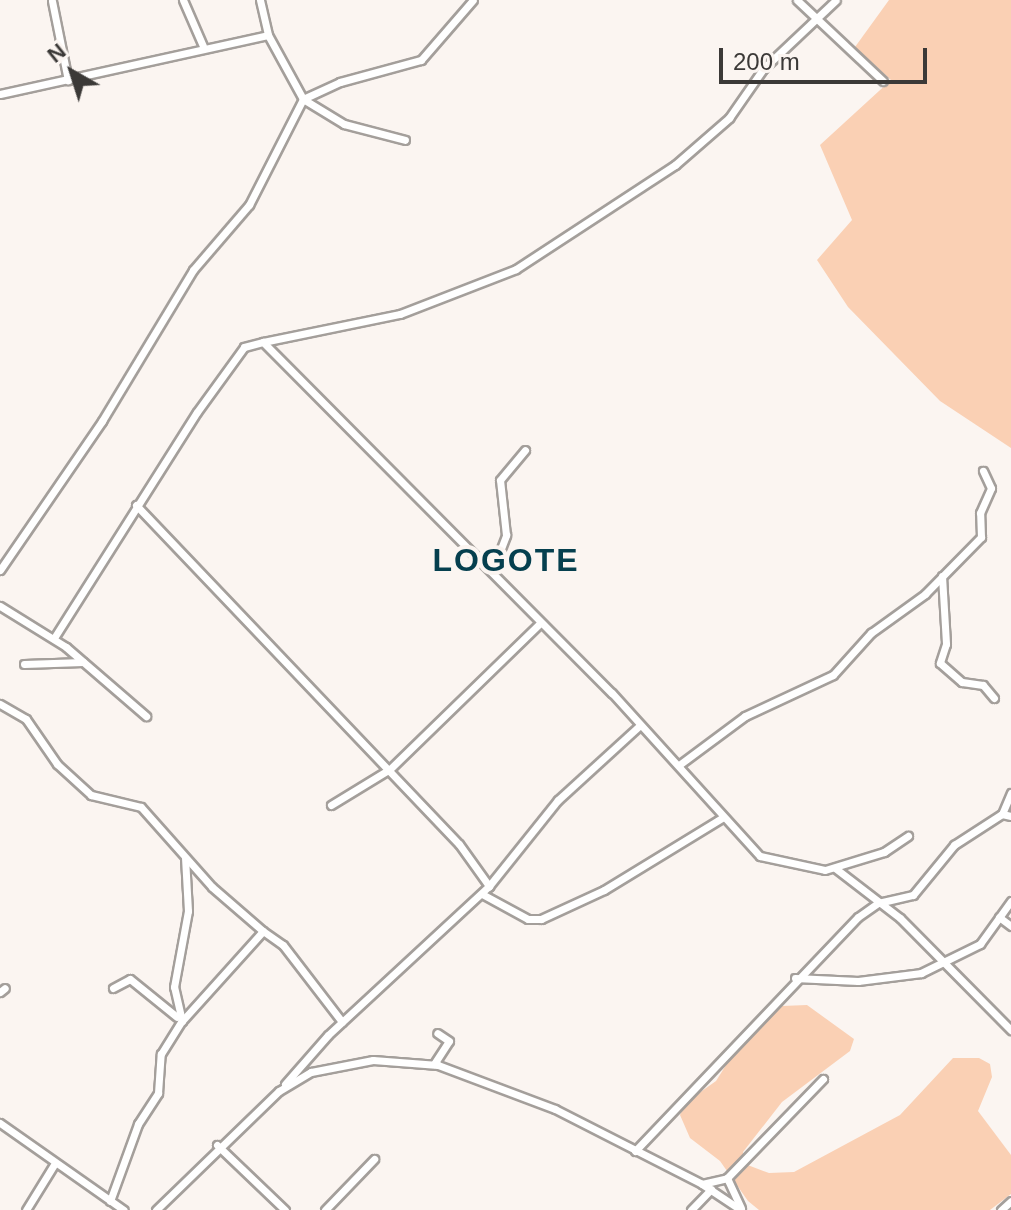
<!DOCTYPE html>
<html>
<head>
<meta charset="utf-8">
<style>
	body { margin:0 }
	#map { position:relative; width:1011px; height:1210px; overflow:hidden; background:#fbf5f1; font-family:Arial,sans-serif }
	div>[style] { position:absolute }
	[style*='--x'] { left:calc(var(--x)*1px); top:calc(var(--y)*1px); width:calc(var(--w)*1px); rotate:calc(var(--a)*1deg) }
	.green>* { inset:0; background:#fad0b4 }
	.roads { filter:drop-shadow(2px 0 #a49f9b) drop-shadow(-2px 0 #a49f9b) drop-shadow(0 2px #a49f9b) drop-shadow(0 -2px #a49f9b) }
	.minor>* { height:7px; margin:-3.5px; padding:0 3.5px; transform-origin:3.5px; border-radius:3.5px; background:#fff }
	span { translate:-50% -50%; white-space:nowrap; text-align:center; line-height:1.15; -webkit-text-stroke:8px #fbf5f1; paint-order:stroke }
	.district-label { font-size:32px; color:#053f4e; font-weight:700; letter-spacing:2px }
	.north { position:absolute; left:32px; top:32px; width:80px; height:80px; -webkit-text-stroke:6px #fbf5f1; paint-order:stroke; rotate:321deg; font-size:22px; font-weight:700; line-height:32px; text-align:center; color:#3b3937 }
	.north::after { content:''; display:block; margin:auto; width:28px; height:36px; background:#3b3937; clip-path:polygon(50% 0,100% 100%,50% 72%,0 100%) }
	.scale { position:absolute; left:719px; top:48px; width:208px; height:36px; box-sizing:border-box; border:4px solid #3b3937; border-top:0; padding-left:10px; font-size:24px; line-height:28px; white-space:nowrap; color:#3b3937; -webkit-text-stroke:6px #fbf5f1; paint-order:stroke }
</style>
</head>
<body>
<div id="map">
	<div class="green">
		<div style="clip-path:polygon(889px 0,1011px 0,1011px 448px,940px 401px,848px 307px,817px 260px,852px 220px,820px 145px,891px 80px,855px 47px)"></div>
		<div style="clip-path:polygon(807px 1005px,854px 1039px,850px 1051px,782px 1102px,743px 1152px,745px 1164px,769px 1173px,794px 1172px,900px 1115px,953px 1058px,979px 1058px,990px 1064px,992px 1077px,978px 1111px,1011px 1155px,1011px 1194px,990px 1210px,759px 1210px,748px 1201px,720px 1161px,690px 1138px,680px 1115px,685px 1103px,716px 1081px,750px 1027px,782px 1006px)"></div>
	</div>
	<div class="roads">
		<div class="minor">
			<div style="--x:183;--y:0;--w:50;--a:66.5"></div>
			<div style="--x:260;--y:0;--w:36;--a:77"></div>
			<div style="--x:268;--y:35;--w:73;--a:61.3"></div>
			<div style="--x:303;--y:99;--w:48;--a:31.4"></div>
			<div style="--x:344;--y:124;--w:63;--a:14.7"></div>
			<div style="--x:797;--y:0;--w:118;--a:43.3"></div>
			<div style="--x:52;--y:1;--w:81;--a:78.6"></div>
			<div style="--x:0;--y:94;--w:274;--a:-12.4"></div>
			<div style="--x:263;--y:342;--w:140;--a:-11.6"></div>
			<div style="--x:400;--y:314;--w:124;--a:-21.2"></div>
			<div style="--x:516;--y:269;--w:190;--a:-33.2"></div>
			<div style="--x:675;--y:165;--w:72;--a:-41"></div>
			<div style="--x:729;--y:118;--w:60;--a:-55.2"></div>
			<div style="--x:763;--y:69;--w:100;--a:-43.4"></div>
			<div style="--x:136;--y:505;--w:468;--a:46.4"></div>
			<div style="--x:459;--y:844;--w:52;--a:54.5"></div>
			<div style="--x:0;--y:570;--w:181;--a:-55.6"></div>
			<div style="--x:102;--y:421;--w:176;--a:-58.9"></div>
			<div style="--x:193;--y:270;--w:86;--a:-49.3"></div>
			<div style="--x:249;--y:205;--w:119;--a:-63"></div>
			<div style="--x:303;--y:99;--w:41;--a:-24.7"></div>
			<div style="--x:340;--y:82;--w:84;--a:-15.2"></div>
			<div style="--x:421;--y:60;--w:79;--a:-49.1"></div>
			<div style="--x:492;--y:572;--w:40;--a:-69"></div>
			<div style="--x:506;--y:535;--w:55;--a:-96.2"></div>
			<div style="--x:500;--y:480;--w:39;--a:-50"></div>
			<div style="--x:942;--y:576;--w:68;--a:86.6"></div>
			<div style="--x:946;--y:644;--w:20;--a:108"></div>
			<div style="--x:940;--y:663;--w:29;--a:41"></div>
			<div style="--x:962;--y:682;--w:21;--a:8"></div>
			<div style="--x:983;--y:685;--w:17;--a:50"></div>
			<div style="--x:0;--y:606;--w:78;--a:31.8"></div>
			<div style="--x:66;--y:647;--w:106;--a:40.8"></div>
			<div style="--x:54;--y:638;--w:267;--a:-57.7"></div>
			<div style="--x:197;--y:412;--w:80;--a:-54.1"></div>
			<div style="--x:244;--y:347;--w:20;--a:-15"></div>
			<div style="--x:263;--y:342;--w:495;--a:45.2"></div>
			<div style="--x:612;--y:693;--w:220;--a:47.8"></div>
			<div style="--x:760;--y:856;--w:66;--a:12.2"></div>
			<div style="--x:825;--y:870;--w:62;--a:-17"></div>
			<div style="--x:884;--y:852;--w:29;--a:-34"></div>
			<div style="--x:24;--y:664;--w:59;--a:-1.9"></div>
			<div style="--x:0;--y:704;--w:30;--a:30"></div>
			<div style="--x:26;--y:719;--w:55;--a:55.4"></div>
			<div style="--x:57;--y:764;--w:46;--a:42.4"></div>
			<div style="--x:91;--y:795;--w:51;--a:13.5"></div>
			<div style="--x:141;--y:807;--w:107;--a:48.4"></div>
			<div style="--x:212;--y:887;--w:67;--a:40.8"></div>
			<div style="--x:679;--y:765;--w:82;--a:-36.6"></div>
			<div style="--x:745;--y:716;--w:97;--a:-25"></div>
			<div style="--x:833;--y:675;--w:57;--a:-47.9"></div>
			<div style="--x:871;--y:633;--w:67;--a:-35.8"></div>
			<div style="--x:925;--y:594;--w:80;--a:-45.5"></div>
			<div style="--x:981;--y:537;--w:24;--a:-92"></div>
			<div style="--x:980;--y:513;--w:27;--a:-66"></div>
			<div style="--x:991;--y:488;--w:19;--a:-115"></div>
			<div style="--x:331;--y:805;--w:69;--a:-31.4"></div>
			<div style="--x:390;--y:769;--w:208;--a:-44.2"></div>
			<div style="--x:1002;--y:814;--w:23;--a:-67"></div>
			<div style="--x:835;--y:868;--w:82;--a:37.6"></div>
			<div style="--x:900;--y:918;--w:158;--a:45.3"></div>
			<div style="--x:482;--y:894;--w:52;--a:28.5"></div>
			<div style="--x:528;--y:919;--w:13;--a:0"></div>
			<div style="--x:541;--y:919;--w:69;--a:-24.7"></div>
			<div style="--x:604;--y:890;--w:138;--a:-31.4"></div>
			<div style="--x:999;--y:917;--w:15;--a:37"></div>
			<div style="--x:795;--y:978;--w:63;--a:2.7"></div>
			<div style="--x:858;--y:981;--w:64;--a:-7.2"></div>
			<div style="--x:921;--y:973;--w:66;--a:-26.2"></div>
			<div style="--x:980;--y:944;--w:53;--a:-54.2"></div>
			<div style="--x:113;--y:988;--w:19;--a:-28"></div>
			<div style="--x:130;--y:979;--w:60;--a:39"></div>
			<div style="--x:0;--y:992;--w:6;--a:-39"></div>
			<div style="--x:182;--y:1021;--w:35;--a:-103"></div>
			<div style="--x:174;--y:987;--w:77;--a:-79.6"></div>
			<div style="--x:188;--y:911;--w:53;--a:-93.2"></div>
			<div style="--x:434;--y:1064;--w:27;--a:-57"></div>
			<div style="--x:449;--y:1041;--w:14;--a:-146"></div>
			<div style="--x:285;--y:1084;--w:65;--a:-48.7"></div>
			<div style="--x:328;--y:1035;--w:219;--a:-42.8"></div>
			<div style="--x:489;--y:886;--w:110;--a:-51.3"></div>
			<div style="--x:558;--y:800;--w:110;--a:-42.4"></div>
			<div style="--x:0;--y:1123;--w:151;--a:35.1"></div>
			<div style="--x:217;--y:1145;--w:94;--a:43.7"></div>
			<div style="--x:635;--y:1151;--w:323;--a:-46.4"></div>
			<div style="--x:858;--y:917;--w:24;--a:-35"></div>
			<div style="--x:878;--y:903;--w:36;--a:-13"></div>
			<div style="--x:913;--y:895;--w:65;--a:-50.6"></div>
			<div style="--x:954;--y:845;--w:57;--a:-32.9"></div>
			<div style="--x:1002;--y:814;--w:9;--a:13"></div>
			<div style="--x:727;--y:1178;--w:33;--a:65"></div>
			<div style="--x:702;--y:1184;--w:26;--a:-13"></div>
			<div style="--x:727;--y:1178;--w:138;--a:-45.9"></div>
			<div style="--x:110;--y:1201;--w:82;--a:-70"></div>
			<div style="--x:138;--y:1124;--w:37;--a:-57"></div>
			<div style="--x:158;--y:1093;--w:39;--a:-86"></div>
			<div style="--x:161;--y:1054;--w:39;--a:-58"></div>
			<div style="--x:182;--y:1021;--w:121;--a:-48"></div>
			<div style="--x:263;--y:931;--w:24;--a:35"></div>
			<div style="--x:283;--y:945;--w:97;--a:52.5"></div>
			<div style="--x:26;--y:1210;--w:55;--a:-58.3"></div>
			<div style="--x:156;--y:1210;--w:171;--a:-44.1"></div>
			<div style="--x:279;--y:1091;--w:37;--a:-31"></div>
			<div style="--x:311;--y:1072;--w:63;--a:-11"></div>
			<div style="--x:373;--y:1060;--w:65;--a:4.4"></div>
			<div style="--x:438;--y:1065;--w:125;--a:20.6"></div>
			<div style="--x:555;--y:1109;--w:165;--a:27"></div>
			<div style="--x:702;--y:1184;--w:47;--a:33.7"></div>
			<div style="--x:325;--y:1210;--w:71;--a:-46.1"></div>
			<div style="--x:691;--y:1210;--w:29;--a:-46"></div>
			<div style="--x:1001;--y:1210;--w:13;--a:-42"></div>
		</div>
	</div>
	<div class="district-label">
		<span style="left:506px;top:560px">LOGOTE</span>
	</div>
	<div class="north">N</div>
	<div class="scale">200 m</div>
</div>
</body>
</html>
